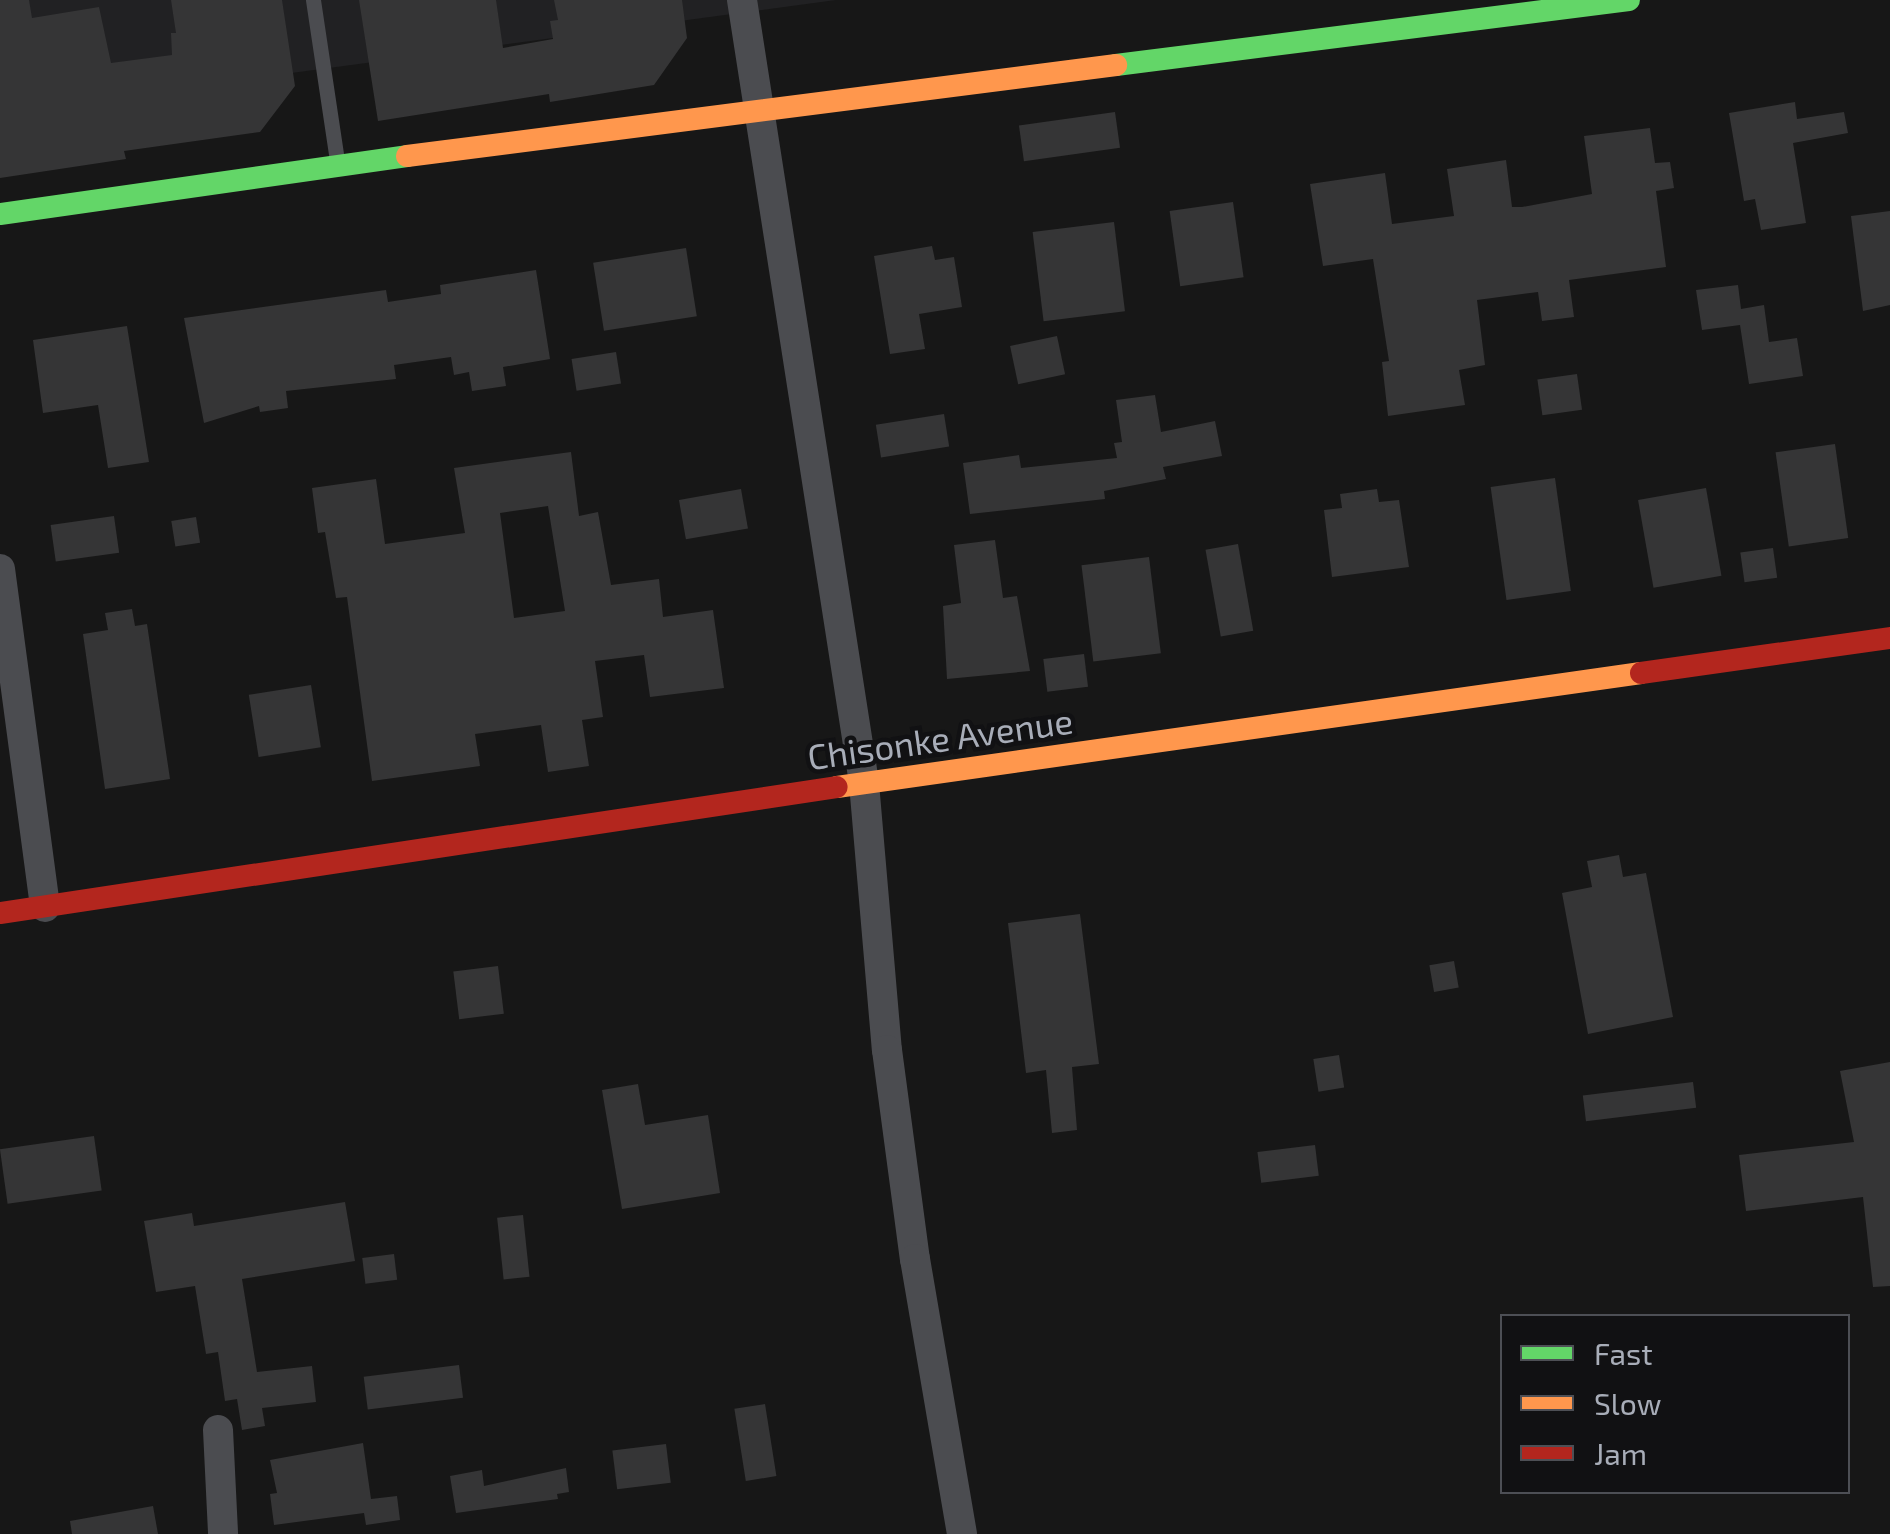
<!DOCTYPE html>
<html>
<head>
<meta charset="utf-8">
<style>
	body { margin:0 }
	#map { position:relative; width:1890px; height:1534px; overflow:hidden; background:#171717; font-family:"Exo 2",sans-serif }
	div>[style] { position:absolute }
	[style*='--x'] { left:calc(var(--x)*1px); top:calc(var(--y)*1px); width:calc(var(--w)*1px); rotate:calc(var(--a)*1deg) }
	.built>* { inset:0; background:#212123 }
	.building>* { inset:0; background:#353536; transform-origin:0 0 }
	.lane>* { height:15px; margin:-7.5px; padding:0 7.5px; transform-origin:7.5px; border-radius:7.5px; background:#4b4c50 }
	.street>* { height:30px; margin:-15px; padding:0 15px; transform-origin:15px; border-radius:15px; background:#4b4c50 }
	.fast>* { height:22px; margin:-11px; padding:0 11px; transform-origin:11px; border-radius:11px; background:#63d668 }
	.slow>* { height:22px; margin:-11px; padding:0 11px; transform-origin:11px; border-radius:11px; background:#ff974d }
	.jam>* { height:22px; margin:-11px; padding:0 11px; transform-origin:11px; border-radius:11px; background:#b3261e }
	span { translate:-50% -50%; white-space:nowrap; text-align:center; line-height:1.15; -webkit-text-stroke:9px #111113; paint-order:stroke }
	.street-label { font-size:35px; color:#a8adb8 }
	.legend { position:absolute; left:1500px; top:1314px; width:350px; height:180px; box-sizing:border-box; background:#111113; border:2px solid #4d4f55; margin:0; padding:12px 18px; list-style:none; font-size:30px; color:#a8adb8 }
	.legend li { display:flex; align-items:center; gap:20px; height:50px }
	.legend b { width:50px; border:2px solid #4d4f55 }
</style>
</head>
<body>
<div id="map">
	<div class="built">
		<div style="clip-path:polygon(0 0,836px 0,0 112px)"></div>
	</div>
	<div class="building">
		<div style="clip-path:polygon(0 0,29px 0,32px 18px,99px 7px,111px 63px,172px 55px,171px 33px,176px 33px,171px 0,282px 0,295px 86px,260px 132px,124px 151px,126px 159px,0 178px)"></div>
		<div style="clip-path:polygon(359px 0,496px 0,503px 48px,553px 39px,550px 21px,558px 20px,554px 0,682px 0,687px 38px,654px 85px,550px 102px,549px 94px,378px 121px)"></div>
		<div style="clip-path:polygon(1795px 102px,1797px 119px,1844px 112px,1848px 133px,1793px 143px,1806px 223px,1761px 230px,1755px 199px,1744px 201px,1729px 113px)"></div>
		<div style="left:1115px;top:112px;width:36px;height:97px;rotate:82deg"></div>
		<div style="clip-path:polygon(1650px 128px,1655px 163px,1670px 162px,1674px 188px,1656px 191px,1666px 267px,1569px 280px,1574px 317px,1542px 321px,1538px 292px,1477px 300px,1485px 365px,1459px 370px,1465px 405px,1388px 416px,1382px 362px,1389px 361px,1373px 259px,1323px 266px,1310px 184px,1385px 173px,1392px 224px,1454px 216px,1447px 169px,1506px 160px,1512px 207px,1522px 207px,1592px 194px,1584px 136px)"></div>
		<div style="left:1233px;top:202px;width:76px;height:64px;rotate:82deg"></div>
		<div style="clip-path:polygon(1890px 211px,1890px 305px,1863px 311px,1851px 216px)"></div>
		<div style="left:1114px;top:222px;width:90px;height:82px;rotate:83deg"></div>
		<div style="clip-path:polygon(932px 246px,935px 260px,954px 257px,962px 307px,919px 314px,925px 349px,890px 354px,874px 256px)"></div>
		<div style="left:686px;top:248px;width:69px;height:94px;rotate:81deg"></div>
		<div style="clip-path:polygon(536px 270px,550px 359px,503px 367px,506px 386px,472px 391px,469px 372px,454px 375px,451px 357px,394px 365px,396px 379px,286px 391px,288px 408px,260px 412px,259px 406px,204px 423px,184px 318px,386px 290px,388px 302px,441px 294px,440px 285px)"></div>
		<div style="clip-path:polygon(1738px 285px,1741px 309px,1764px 305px,1769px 342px,1797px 338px,1803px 376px,1749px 384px,1740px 325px,1702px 330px,1696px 290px)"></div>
		<div style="clip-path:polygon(127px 326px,149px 462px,108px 468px,98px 405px,43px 413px,33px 340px)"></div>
		<div style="left:1057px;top:336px;width:39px;height:48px;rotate:78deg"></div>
		<div style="left:616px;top:352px;width:32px;height:45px;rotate:81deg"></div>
		<div style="left:1577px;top:374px;width:36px;height:40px;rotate:82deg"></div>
		<div style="clip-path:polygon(1155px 395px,1161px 432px,1215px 421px,1222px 456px,1163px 467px,1166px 479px,1104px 491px,1105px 499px,970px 514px,963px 463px,1019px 455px,1021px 468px,1117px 458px,1114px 443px,1122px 442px,1116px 400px)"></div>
		<div style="left:944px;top:414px;width:33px;height:69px;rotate:81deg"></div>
		<div style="left:1835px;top:444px;width:95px;height:60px;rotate:82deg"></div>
		<div style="clip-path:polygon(evenodd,571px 452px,579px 516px,598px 512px,611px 585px,659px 579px,663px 617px,713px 610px,724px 688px,650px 697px,644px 655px,595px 661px,603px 717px,582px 720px,589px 766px,548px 772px,541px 725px,475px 734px,480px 766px,372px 781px,347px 597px,336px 598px,325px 532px,318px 533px,312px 488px,376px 479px,385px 544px,465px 533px,454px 468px,571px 452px,548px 506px,565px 611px,514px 618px,500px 513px,548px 506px)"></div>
		<div style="left:1555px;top:478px;width:114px;height:65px;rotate:82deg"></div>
		<div style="left:1706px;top:488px;width:89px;height:69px;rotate:80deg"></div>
		<div style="left:741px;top:489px;width:40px;height:63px;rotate:80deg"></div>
		<div style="clip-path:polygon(1377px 489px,1379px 502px,1399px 500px,1409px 567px,1332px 577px,1324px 510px,1342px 508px,1340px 494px)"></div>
		<div style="left:114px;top:516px;width:37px;height:64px;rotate:82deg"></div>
		<div style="left:196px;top:517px;width:26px;height:25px;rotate:81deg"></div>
		<div style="clip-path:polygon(995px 540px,1003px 598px,1017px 596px,1030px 671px,947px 679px,943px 606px,961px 603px,954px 545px)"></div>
		<div style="left:1238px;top:544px;width:88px;height:33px;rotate:80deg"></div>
		<div style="left:1773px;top:548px;width:30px;height:33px;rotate:82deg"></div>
		<div style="left:1149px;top:557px;width:97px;height:68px;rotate:83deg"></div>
		<div style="clip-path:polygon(132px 609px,135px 626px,147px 624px,170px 779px,105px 789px,83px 634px,108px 630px,105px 613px)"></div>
		<div style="left:1084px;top:654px;width:33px;height:41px;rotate:83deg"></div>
		<div style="left:311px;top:685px;width:63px;height:63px;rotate:81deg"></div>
		<div style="clip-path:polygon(1619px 855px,1623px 877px,1646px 873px,1673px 1017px,1588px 1034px,1562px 893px,1592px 887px,1587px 861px)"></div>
		<div style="clip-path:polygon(1080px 914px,1099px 1064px,1072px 1067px,1077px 1130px,1052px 1133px,1046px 1070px,1026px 1073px,1008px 923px)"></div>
		<div style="left:1454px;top:961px;width:27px;height:25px;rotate:80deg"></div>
		<div style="left:498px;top:966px;width:48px;height:45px;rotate:83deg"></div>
		<div style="left:1339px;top:1055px;width:33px;height:26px;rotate:81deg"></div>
		<div style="clip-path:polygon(1890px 1062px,1890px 1286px,1873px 1287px,1863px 1197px,1746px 1211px,1739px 1155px,1854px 1142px,1840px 1071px)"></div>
		<div style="left:1693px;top:1082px;width:26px;height:111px;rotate:83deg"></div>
		<div style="clip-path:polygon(638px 1084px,645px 1125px,708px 1115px,720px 1193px,622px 1209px,602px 1090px)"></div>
		<div style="left:94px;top:1136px;width:55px;height:95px;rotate:82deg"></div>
		<div style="left:1315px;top:1145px;width:31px;height:58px;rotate:83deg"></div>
		<div style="clip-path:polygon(345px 1202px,355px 1261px,242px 1279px,257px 1372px,312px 1366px,316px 1402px,262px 1408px,265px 1426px,242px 1430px,237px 1399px,225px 1401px,218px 1352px,206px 1354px,195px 1286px,156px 1292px,144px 1221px,192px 1213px,194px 1226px)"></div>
		<div style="left:523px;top:1215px;width:62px;height:26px;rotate:84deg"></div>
		<div style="left:394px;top:1254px;width:26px;height:32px;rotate:83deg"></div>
		<div style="left:459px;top:1365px;width:33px;height:96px;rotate:83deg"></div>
		<div style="left:765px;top:1404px;width:73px;height:31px;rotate:81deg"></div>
		<div style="clip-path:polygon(363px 1443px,371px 1499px,397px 1496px,400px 1520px,366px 1525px,364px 1513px,274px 1525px,270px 1494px,277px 1493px,270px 1460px)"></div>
		<div style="left:666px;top:1444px;width:39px;height:54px;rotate:83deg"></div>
		<div style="clip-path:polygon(566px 1468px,569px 1492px,557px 1494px,558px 1499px,456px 1513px,450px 1476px,482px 1470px,484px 1486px)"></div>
		<div style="clip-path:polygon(153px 1506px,158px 1534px,72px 1534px,70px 1521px)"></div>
	</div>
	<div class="lane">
		<div style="--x:313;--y:0;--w:163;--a:81.5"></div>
	</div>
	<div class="street">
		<div style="--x:742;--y:0;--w:792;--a:81.14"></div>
		<div style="--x:864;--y:783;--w:268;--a:85.1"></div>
		<div style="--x:887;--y:1050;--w:211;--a:82.4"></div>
		<div style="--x:915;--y:1259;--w:279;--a:80.3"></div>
		<div style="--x:0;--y:569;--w:341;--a:82.4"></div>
		<div style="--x:218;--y:1430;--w:104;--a:87.2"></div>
	</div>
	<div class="fast">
		<div style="--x:1116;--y:65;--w:517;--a:-7.22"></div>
		<div style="--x:0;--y:214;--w:411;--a:-8.1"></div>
	</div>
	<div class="slow">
		<div style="--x:407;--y:156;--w:715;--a:-7.31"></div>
		<div style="--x:837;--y:787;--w:812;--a:-8.07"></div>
	</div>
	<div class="jam">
		<div style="--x:1641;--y:673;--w:251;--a:-8"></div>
		<div style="--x:0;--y:913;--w:846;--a:-8.56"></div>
	</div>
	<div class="street-label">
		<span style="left:940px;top:738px;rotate:-8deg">Chisonke Avenue</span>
	</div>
	<ul class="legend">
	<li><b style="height:12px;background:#63d668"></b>Fast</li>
	<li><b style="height:12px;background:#ff974d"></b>Slow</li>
	<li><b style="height:12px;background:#b3261e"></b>Jam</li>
	</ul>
</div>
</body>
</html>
